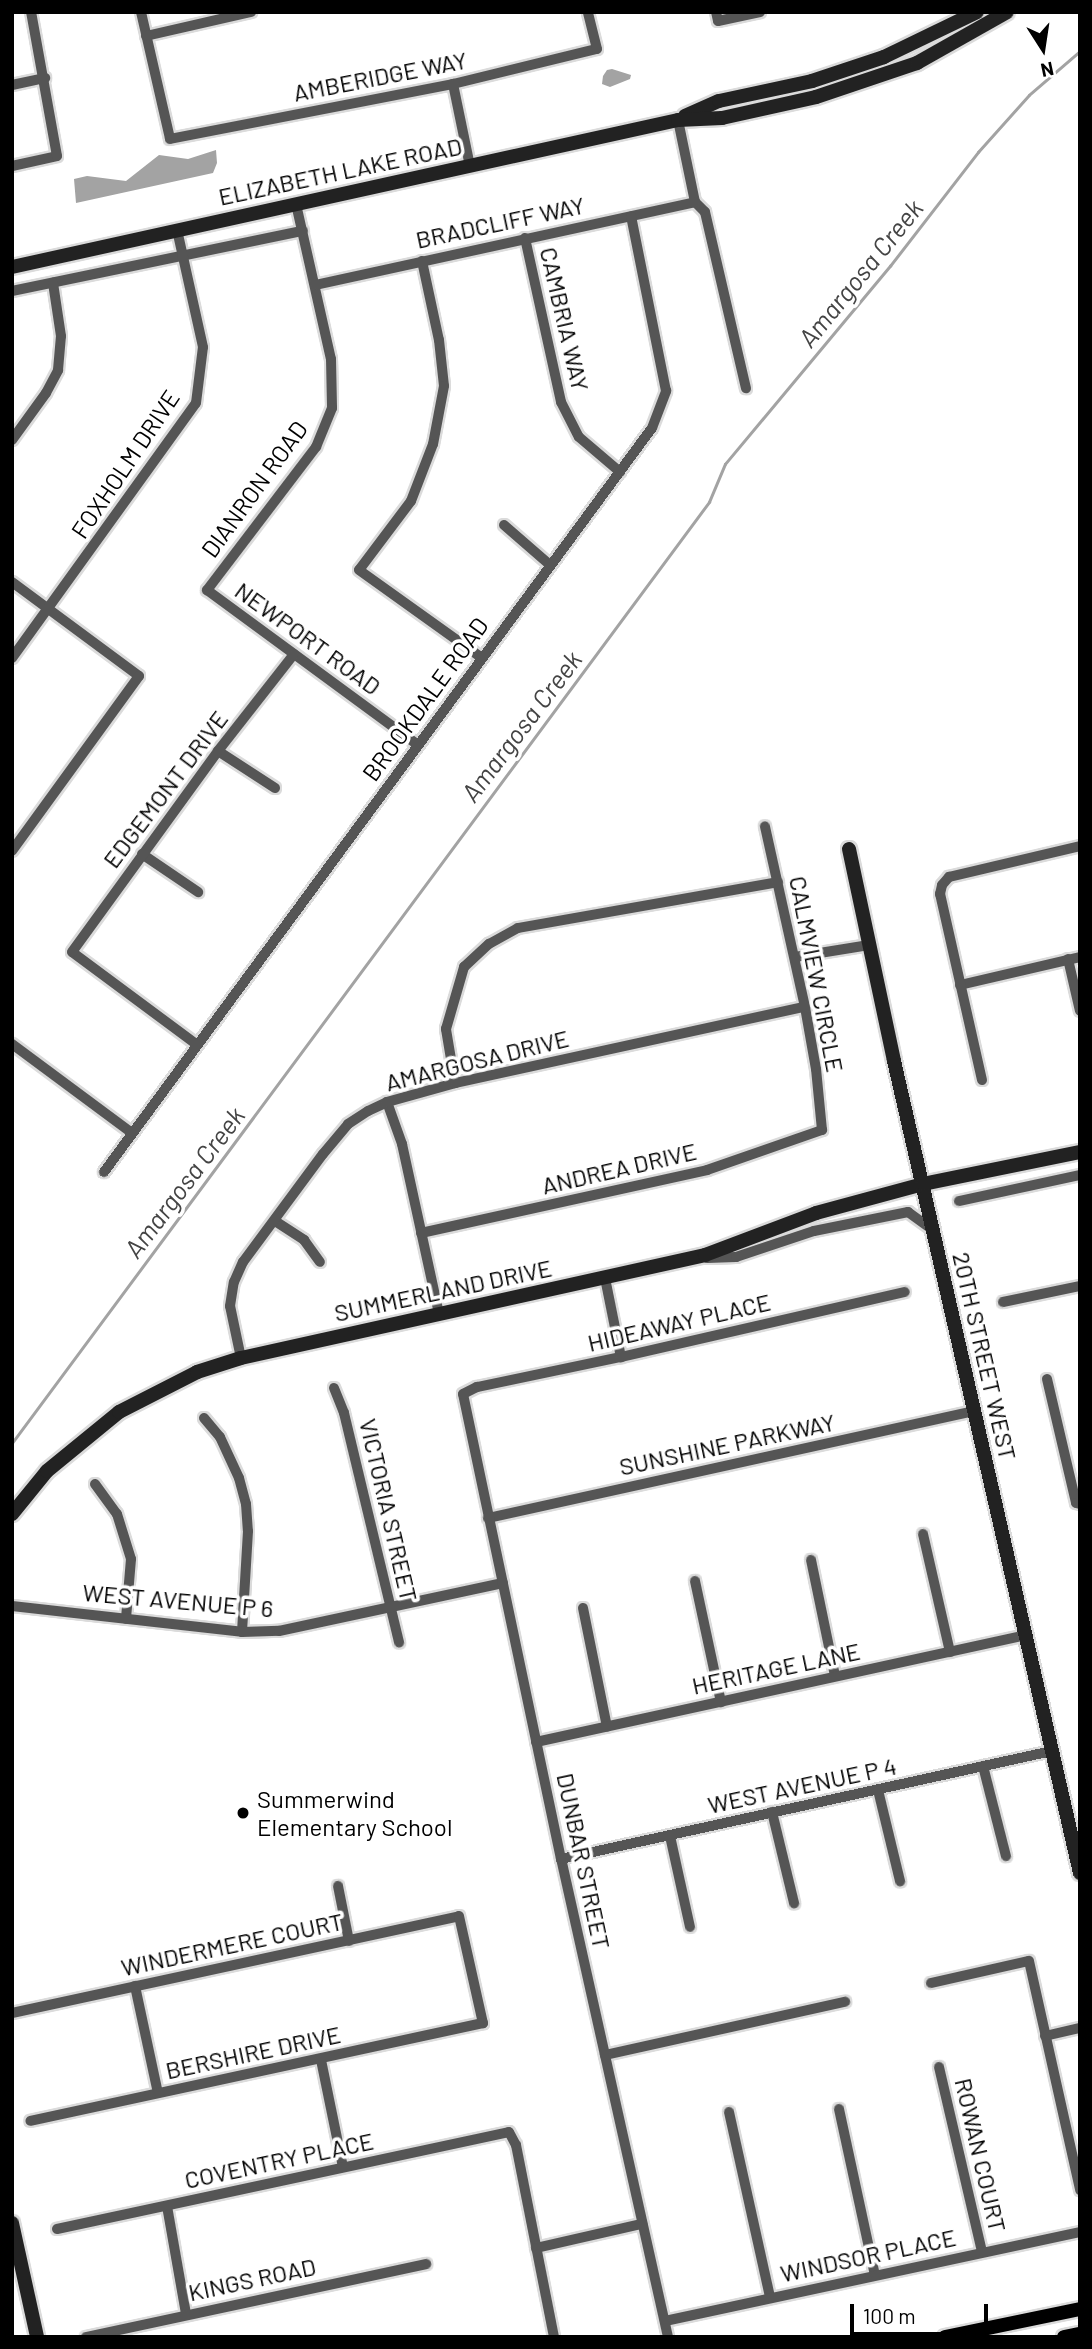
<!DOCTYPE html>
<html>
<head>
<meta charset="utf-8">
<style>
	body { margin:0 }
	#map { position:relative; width:1092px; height:2349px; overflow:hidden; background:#fff; font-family:Barlow,sans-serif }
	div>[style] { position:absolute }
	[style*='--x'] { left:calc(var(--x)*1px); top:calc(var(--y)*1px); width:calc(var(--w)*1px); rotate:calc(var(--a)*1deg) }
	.water>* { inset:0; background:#a3a3a3 }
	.stream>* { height:2.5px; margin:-1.25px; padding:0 1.25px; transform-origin:1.25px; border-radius:1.25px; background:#a3a3a3 }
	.roads { filter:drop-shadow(2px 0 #dbdbdb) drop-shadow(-2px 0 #dbdbdb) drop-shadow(0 2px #dbdbdb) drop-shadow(0 -2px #dbdbdb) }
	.street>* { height:10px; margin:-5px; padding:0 5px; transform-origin:5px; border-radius:5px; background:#555 }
	.secondary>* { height:14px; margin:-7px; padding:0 7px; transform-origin:7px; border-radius:7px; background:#222 }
	.primary>* { height:14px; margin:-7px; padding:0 7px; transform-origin:7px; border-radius:7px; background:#000 }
	.dots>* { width:19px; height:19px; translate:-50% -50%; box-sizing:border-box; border:4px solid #fff; border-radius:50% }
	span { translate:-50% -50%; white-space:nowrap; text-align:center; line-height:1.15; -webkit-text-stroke:7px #fff; paint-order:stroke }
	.street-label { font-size:24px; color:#000 }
	.poi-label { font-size:24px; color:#000 }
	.left { translate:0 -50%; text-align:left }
	.water-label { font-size:26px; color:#444; font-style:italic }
	.frame { position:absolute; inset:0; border:14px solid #000; pointer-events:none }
	.north { position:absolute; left:1008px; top:14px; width:70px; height:70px; -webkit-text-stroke:5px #fff; paint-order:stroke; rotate:168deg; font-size:19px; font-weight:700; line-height:28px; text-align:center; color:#000 }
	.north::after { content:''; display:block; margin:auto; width:24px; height:32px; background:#000; clip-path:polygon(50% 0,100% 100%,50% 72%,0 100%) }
	.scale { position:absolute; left:850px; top:2304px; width:138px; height:32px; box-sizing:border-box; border:4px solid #000; border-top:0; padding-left:9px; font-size:21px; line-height:24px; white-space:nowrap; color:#000; -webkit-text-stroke:5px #fff; paint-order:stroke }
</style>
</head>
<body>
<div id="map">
	<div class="water">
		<div style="clip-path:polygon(612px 69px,631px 75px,630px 79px,610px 87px,602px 84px,603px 76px,607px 70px)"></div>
		<div style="clip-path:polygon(216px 150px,217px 163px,213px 173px,76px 203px,74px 179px,87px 176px,126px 181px,159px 155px,188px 159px)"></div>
	</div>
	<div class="stream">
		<div style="--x:12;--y:1443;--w:1171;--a:-53.47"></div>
		<div style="--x:709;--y:502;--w:41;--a:-67.2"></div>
		<div style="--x:725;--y:464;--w:258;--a:-50.2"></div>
		<div style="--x:890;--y:266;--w:144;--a:-52.3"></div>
		<div style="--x:978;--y:152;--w:76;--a:-48.2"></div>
		<div style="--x:1029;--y:95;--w:67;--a:-40.8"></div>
	</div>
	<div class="roads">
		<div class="street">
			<div style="--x:141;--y:12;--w:130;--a:77.1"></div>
			<div style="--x:170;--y:139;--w:288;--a:-11"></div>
			<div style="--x:453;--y:84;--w:148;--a:-13.7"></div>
			<div style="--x:597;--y:49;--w:38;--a:-104"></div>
			<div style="--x:716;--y:12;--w:9;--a:77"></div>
			<div style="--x:718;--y:21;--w:43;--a:-12.1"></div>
			<div style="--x:146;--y:36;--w:108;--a:-12.9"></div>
			<div style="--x:453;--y:84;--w:84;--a:78.3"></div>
			<div style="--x:12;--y:85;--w:34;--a:-12"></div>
			<div style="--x:678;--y:120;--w:84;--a:78.3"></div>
			<div style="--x:12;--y:166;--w:46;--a:-12.5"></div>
			<div style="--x:57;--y:156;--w:146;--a:-100.2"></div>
			<div style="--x:695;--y:202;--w:14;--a:45"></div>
			<div style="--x:705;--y:212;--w:181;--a:76.9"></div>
			<div style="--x:296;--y:204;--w:159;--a:77.3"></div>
			<div style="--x:331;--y:359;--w:49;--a:88.8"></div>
			<div style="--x:332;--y:408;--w:42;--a:112.3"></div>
			<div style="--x:316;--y:447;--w:180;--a:127.3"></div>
			<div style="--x:207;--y:590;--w:262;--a:36.3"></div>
			<div style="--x:525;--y:238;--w:168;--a:77.6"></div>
			<div style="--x:561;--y:402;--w:39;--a:63"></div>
			<div style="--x:579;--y:437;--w:54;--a:40.5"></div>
			<div style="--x:422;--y:261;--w:81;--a:77.9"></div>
			<div style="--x:439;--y:340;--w:46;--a:83.8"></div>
			<div style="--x:444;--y:386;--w:59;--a:100.7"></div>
			<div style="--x:433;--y:444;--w:61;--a:111.1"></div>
			<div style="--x:411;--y:501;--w:86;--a:127"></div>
			<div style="--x:359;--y:570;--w:151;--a:35.6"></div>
			<div style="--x:315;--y:285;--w:389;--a:-12.3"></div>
			<div style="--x:12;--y:291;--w:297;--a:-11.7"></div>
			<div style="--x:12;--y:440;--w:58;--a:-54.1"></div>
			<div style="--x:46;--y:393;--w:26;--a:-62"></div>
			<div style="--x:58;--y:370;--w:34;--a:-85"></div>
			<div style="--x:61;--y:336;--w:54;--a:-98.6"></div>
			<div style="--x:504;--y:525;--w:61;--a:41"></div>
			<div style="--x:12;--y:582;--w:158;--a:36.5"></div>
			<div style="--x:139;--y:676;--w:216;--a:126"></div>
			<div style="--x:12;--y:658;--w:314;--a:-54.2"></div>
			<div style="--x:196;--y:403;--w:56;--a:-82.9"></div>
			<div style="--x:203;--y:347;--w:120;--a:-102.5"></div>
			<div style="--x:218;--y:751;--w:68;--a:33"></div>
			<div style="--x:142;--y:854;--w:68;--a:34.2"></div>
			<div style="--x:795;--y:957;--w:75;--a:-9.2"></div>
			<div style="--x:1068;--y:959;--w:53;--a:77"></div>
			<div style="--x:960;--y:985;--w:123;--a:-13.1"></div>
			<div style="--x:12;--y:1044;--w:149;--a:36.6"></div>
			<div style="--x:196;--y:1044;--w:154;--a:-143.4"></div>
			<div style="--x:72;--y:952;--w:248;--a:-54"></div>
			<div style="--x:218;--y:751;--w:123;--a:-51.9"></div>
			<div style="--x:982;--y:1080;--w:191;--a:-102.7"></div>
			<div style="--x:940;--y:894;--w:9;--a:-77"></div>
			<div style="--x:942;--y:885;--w:11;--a:-49"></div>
			<div style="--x:949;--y:877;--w:135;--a:-13.3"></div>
			<div style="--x:455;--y:1083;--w:55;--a:-99.5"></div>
			<div style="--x:446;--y:1029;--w:65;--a:-73.8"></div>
			<div style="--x:464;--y:967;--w:34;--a:-43"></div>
			<div style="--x:489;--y:944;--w:33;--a:-29"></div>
			<div style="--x:518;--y:928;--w:264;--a:-10"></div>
			<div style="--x:387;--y:1102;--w:45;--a:70.3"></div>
			<div style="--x:402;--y:1144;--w:173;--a:77.7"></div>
			<div style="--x:104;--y:1172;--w:924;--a:-53.63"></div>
			<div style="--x:652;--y:428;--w:40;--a:-69"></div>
			<div style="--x:666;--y:391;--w:178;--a:-101.3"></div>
			<div style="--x:959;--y:1201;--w:124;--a:-12.1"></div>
			<div style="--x:275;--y:1221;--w:35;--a:33"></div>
			<div style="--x:304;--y:1240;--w:27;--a:54"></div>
			<div style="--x:421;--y:1233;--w:293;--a:-12.4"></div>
			<div style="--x:707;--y:1170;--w:122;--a:-19.2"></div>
			<div style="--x:822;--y:1130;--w:61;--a:-95.6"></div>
			<div style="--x:816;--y:1069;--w:63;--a:-100.1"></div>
			<div style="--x:805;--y:1007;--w:185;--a:-102.5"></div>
			<div style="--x:707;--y:1258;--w:29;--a:-2"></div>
			<div style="--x:736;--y:1257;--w:82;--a:-18.4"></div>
			<div style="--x:814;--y:1231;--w:96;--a:-11.4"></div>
			<div style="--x:908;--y:1212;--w:32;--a:36"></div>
			<div style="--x:605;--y:1278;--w:81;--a:78.6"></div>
			<div style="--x:1003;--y:1302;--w:79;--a:-11.7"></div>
			<div style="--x:241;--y:1358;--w:53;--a:-101.9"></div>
			<div style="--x:230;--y:1306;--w:24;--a:-81"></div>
			<div style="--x:234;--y:1282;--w:22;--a:-66"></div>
			<div style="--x:243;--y:1262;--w:134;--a:-53.5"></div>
			<div style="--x:323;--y:1154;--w:39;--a:-50"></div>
			<div style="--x:348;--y:1124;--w:24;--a:-33"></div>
			<div style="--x:368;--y:1111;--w:21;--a:-25"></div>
			<div style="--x:387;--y:1102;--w:71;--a:-15.6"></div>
			<div style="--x:455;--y:1083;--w:358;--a:-12.3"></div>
			<div style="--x:1047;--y:1379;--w:127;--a:76.8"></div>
			<div style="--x:1076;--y:1503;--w:4;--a:14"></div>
			<div style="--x:334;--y:1388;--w:27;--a:68"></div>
			<div style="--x:344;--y:1413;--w:236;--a:76.5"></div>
			<div style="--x:204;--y:1418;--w:25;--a:50"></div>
			<div style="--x:220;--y:1437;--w:45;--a:65.1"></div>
			<div style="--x:239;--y:1478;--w:27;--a:75"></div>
			<div style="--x:246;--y:1504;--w:27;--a:86"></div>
			<div style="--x:248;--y:1531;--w:101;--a:93.4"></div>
			<div style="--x:95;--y:1484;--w:37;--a:54"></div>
			<div style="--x:117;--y:1514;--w:47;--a:72.7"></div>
			<div style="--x:131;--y:1559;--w:60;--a:94.8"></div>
			<div style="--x:488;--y:1518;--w:498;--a:-12.4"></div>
			<div style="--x:923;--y:1534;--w:121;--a:77.1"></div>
			<div style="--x:811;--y:1560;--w:118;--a:78.3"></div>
			<div style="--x:695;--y:1581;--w:124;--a:77.9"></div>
			<div style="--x:12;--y:1606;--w:231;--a:6.4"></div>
			<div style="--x:242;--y:1632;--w:37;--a:-2"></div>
			<div style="--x:279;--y:1631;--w:229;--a:-12.1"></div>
			<div style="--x:583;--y:1608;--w:121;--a:78.6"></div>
			<div style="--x:536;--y:1742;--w:499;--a:-12.3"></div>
			<div style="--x:983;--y:1766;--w:93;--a:75.7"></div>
			<div style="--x:878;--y:1790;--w:94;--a:76.4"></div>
			<div style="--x:772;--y:1812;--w:94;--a:76.4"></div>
			<div style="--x:670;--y:1836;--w:93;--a:77.6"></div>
			<div style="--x:561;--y:1859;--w:503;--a:-12.41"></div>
			<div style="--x:338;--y:1886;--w:56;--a:78.7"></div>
			<div style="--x:931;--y:1983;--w:100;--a:-12.7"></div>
			<div style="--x:1029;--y:1961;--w:235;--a:77.4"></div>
			<div style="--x:135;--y:1986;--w:109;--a:77.9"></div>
			<div style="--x:12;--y:2013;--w:457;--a:-12.2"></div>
			<div style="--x:459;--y:1916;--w:110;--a:77.4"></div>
			<div style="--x:483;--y:2023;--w:463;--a:167.8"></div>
			<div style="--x:1045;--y:2036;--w:36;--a:-13"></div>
			<div style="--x:605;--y:2055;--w:246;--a:-12.5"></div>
			<div style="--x:321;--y:2060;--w:109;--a:78.4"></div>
			<div style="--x:939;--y:2067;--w:190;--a:76.9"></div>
			<div style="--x:839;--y:2109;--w:170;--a:77.8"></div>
			<div style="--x:729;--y:2112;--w:189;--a:77.5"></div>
			<div style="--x:167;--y:2206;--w:110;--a:80"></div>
			<div style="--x:57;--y:2229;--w:462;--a:-12.1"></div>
			<div style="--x:509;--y:2132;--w:15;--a:62"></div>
			<div style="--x:516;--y:2145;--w:196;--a:78.8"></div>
			<div style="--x:536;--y:2248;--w:109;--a:-12.8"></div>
			<div style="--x:665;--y:2321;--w:424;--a:-12.1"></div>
			<div style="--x:86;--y:2337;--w:348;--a:-12.1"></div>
			<div style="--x:668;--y:2337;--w:490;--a:-102.6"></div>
			<div style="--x:561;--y:1859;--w:475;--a:-101.9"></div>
			<div style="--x:463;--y:1394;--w:16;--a:-27"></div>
			<div style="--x:477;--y:1387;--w:147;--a:-11.8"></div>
			<div style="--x:621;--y:1357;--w:291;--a:-12.9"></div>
		</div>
		<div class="secondary">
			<div style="--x:685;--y:116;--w:37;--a:-24"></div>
			<div style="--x:719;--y:101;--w:95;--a:-12.1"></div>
			<div style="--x:812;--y:81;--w:76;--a:-18.4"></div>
			<div style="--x:884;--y:57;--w:103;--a:-25.8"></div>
			<div style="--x:12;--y:267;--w:682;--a:-12.45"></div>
			<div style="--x:678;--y:120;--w:44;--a:-2.6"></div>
			<div style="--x:722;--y:118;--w:96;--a:-12.6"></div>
			<div style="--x:816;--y:97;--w:107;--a:-18.6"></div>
			<div style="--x:917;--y:63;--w:103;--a:-29.5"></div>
			<div style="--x:849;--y:849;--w:217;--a:78"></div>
			<div style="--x:894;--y:1061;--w:833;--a:77.1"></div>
			<div style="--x:12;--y:1514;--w:55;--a:-50.9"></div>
			<div style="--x:47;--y:1471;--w:93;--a:-39.3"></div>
			<div style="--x:119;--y:1412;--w:88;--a:-27.1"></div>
			<div style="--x:197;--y:1372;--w:46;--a:-17.7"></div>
			<div style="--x:241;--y:1358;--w:475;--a:-12.5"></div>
			<div style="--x:705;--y:1255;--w:119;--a:-20.7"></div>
			<div style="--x:816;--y:1213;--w:111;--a:-15.2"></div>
			<div style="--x:923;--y:1184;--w:160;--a:-11.5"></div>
			<div style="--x:12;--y:2223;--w:117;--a:77.6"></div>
		</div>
		<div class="primary">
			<div style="--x:945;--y:2337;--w:138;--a:-11.7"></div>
			<div style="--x:1064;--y:2337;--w:16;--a:-11"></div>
		</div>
	</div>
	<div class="dots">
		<div style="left:243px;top:1813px;background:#000"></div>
	</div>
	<div class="street-label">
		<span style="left:380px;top:76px;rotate:-11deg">AMBERIDGE WAY</span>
		<span style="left:340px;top:171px;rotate:-12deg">ELIZABETH LAKE ROAD</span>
		<span style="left:500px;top:222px;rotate:-12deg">BRADCLIFF WAY</span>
		<span style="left:565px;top:319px;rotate:77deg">CAMBRIA WAY</span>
		<span style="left:125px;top:464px;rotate:-56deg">FOXHOLM DRIVE</span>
		<span style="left:254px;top:489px;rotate:-54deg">DIANRON ROAD</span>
		<span style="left:308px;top:638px;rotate:36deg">NEWPORT ROAD</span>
		<span style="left:425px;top:699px;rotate:-54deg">BROOKDALE ROAD</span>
		<span style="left:165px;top:789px;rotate:-53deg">EDGEMONT DRIVE</span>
		<span style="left:817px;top:974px;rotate:79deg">CALMVIEW CIRCLE</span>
		<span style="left:477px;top:1060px;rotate:-14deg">AMARGOSA DRIVE</span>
		<span style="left:619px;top:1168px;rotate:-13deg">ANDREA DRIVE</span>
		<span style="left:443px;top:1290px;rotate:-12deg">SUMMERLAND DRIVE</span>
		<span style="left:679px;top:1322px;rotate:-13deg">HIDEAWAY PLACE</span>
		<span style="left:985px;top:1356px;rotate:77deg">20TH STREET WEST</span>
		<span style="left:727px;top:1444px;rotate:-12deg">SUNSHINE PARKWAY</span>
		<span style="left:389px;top:1510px;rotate:77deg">VICTORIA STREET</span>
		<span style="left:178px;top:1600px;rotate:5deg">WEST AVENUE P 6</span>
		<span style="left:776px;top:1668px;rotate:-12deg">HERITAGE LANE</span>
		<span style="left:802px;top:1785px;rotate:-12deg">WEST AVENUE P 4</span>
		<span style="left:584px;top:1861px;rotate:78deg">DUNBAR STREET</span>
		<span style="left:232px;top:1944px;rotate:-12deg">WINDERMERE COURT</span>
		<span style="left:253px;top:2052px;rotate:-12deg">BERSHIRE DRIVE</span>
		<span style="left:981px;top:2155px;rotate:77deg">ROWAN COURT</span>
		<span style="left:279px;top:2160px;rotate:-12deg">COVENTRY PLACE</span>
		<span style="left:868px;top:2255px;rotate:-12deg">WINDSOR PLACE</span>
		<span style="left:252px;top:2279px;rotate:-12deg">KINGS ROAD</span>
	</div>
	<div class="poi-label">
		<span class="left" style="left:257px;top:1813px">Summerwind<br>Elementary School</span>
	</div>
	<div class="water-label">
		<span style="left:860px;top:273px;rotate:-51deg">Amargosa Creek</span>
		<span style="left:521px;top:726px;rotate:-53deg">Amargosa Creek</span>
		<span style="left:184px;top:1182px;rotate:-53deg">Amargosa Creek</span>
	</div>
	<div class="frame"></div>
	<div class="north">N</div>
	<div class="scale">100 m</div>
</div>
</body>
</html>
